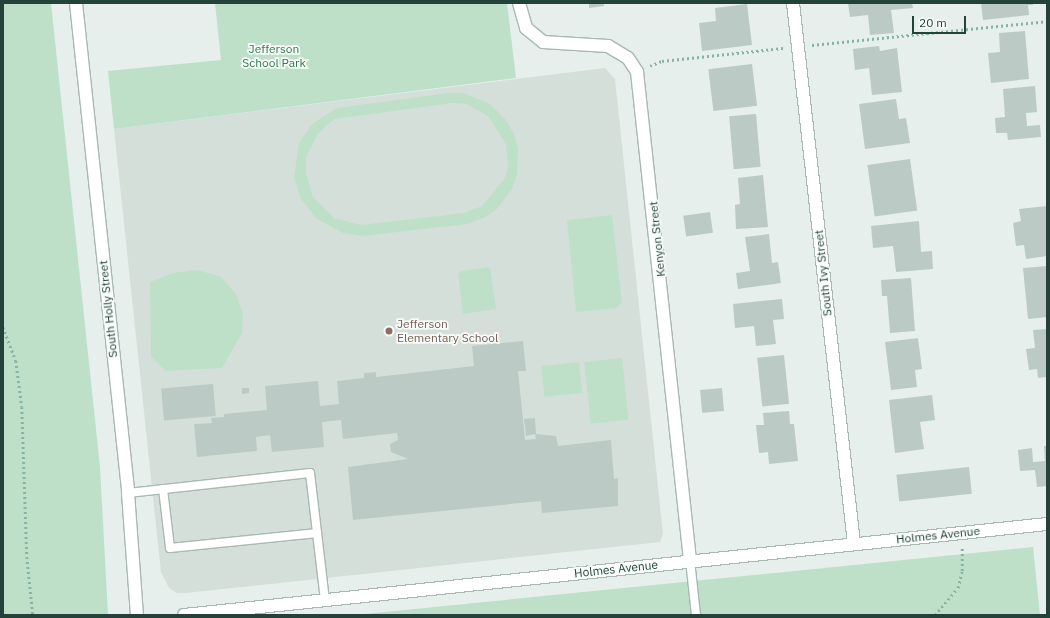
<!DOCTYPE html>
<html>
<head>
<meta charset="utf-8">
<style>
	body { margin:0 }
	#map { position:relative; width:1050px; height:618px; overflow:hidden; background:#e6efeb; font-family:"IBM Plex Sans",sans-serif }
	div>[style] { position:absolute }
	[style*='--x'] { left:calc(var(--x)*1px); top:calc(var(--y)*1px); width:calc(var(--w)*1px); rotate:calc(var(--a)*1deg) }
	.built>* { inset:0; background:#d4dfda }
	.green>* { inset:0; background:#bfe0c8; transform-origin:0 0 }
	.building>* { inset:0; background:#bbcac4; transform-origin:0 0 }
	.path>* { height:2.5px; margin-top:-1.25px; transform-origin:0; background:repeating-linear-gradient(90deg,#86b3a5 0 2px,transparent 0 5px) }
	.roads { filter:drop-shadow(1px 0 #a8b8b2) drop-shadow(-1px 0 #a8b8b2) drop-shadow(0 1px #a8b8b2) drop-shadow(0 -1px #a8b8b2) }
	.service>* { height:8px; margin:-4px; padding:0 4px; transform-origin:4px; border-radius:4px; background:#fff }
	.minor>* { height:12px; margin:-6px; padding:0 6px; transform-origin:6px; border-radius:6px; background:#fff }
	.tertiary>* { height:12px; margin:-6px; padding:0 6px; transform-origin:6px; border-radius:6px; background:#fff }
	.dots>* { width:11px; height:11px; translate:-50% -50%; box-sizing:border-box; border:2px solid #f7fbf9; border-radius:50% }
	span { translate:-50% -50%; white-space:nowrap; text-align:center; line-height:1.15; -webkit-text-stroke:3.5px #f7fbf9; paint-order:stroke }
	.park-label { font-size:12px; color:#2d7a4b }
	.street-label { font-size:12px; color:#24423a }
	.education-label { font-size:12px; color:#785e54 }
	.left { translate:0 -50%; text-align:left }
	.frame { position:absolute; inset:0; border:4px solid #24423a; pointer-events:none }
	.scale { position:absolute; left:912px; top:16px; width:54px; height:18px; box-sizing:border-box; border:2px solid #24423a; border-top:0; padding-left:5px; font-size:12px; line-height:14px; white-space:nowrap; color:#24423a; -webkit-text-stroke:3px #f7fbf9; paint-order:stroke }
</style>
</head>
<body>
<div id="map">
	<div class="built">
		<div style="clip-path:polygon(605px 68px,615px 79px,663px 534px,660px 542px,186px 593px,177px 593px,169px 588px,161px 572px,114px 129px)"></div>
	</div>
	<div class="green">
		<div style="clip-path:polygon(3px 3px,51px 3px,100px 467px,108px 615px,3px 615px)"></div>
		<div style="clip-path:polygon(215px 3px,507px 3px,516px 78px,114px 129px,108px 71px,221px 60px)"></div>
		<div style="clip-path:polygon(evenodd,448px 93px,463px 93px,490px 104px,507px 121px,514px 135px,518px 148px,517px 175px,512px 189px,497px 209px,486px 217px,467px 224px,363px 236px,343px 233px,317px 219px,301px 199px,294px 177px,299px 143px,312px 124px,337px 108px,448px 93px,453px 103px,466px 104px,488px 116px,506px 144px,508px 167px,505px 178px,482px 206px,464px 213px,361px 225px,334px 218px,313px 197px,306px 173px,306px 157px,318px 134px,334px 119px,453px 103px)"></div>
		<div style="clip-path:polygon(612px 215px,622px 303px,616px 308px,576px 312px,567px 220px)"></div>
		<div style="clip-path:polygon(490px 267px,496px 309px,463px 314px,458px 274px,461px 271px)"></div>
		<div style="clip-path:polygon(198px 270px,221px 277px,236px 294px,243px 313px,242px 333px,222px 368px,166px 371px,151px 357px,150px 282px,173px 273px)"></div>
		<div style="left:622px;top:358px;width:62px;height:38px;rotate:84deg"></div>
		<div style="left:579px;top:362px;width:31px;height:38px;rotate:84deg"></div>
		<div style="clip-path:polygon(1033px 547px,1040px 615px,354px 615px)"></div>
	</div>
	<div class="building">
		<div style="clip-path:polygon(589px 3px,604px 3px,604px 6px,589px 8px)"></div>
		<div style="clip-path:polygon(848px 3px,912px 3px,913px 8px,891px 10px,894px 33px,870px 35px,868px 15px,850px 17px)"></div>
		<div style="clip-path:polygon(981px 3px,1033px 3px,1033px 5px,1028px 5px,1029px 15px,983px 20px)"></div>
		<div style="clip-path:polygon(747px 4px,752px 45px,702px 51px,699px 23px,716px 21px,715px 8px)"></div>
		<div style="clip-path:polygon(1025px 31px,1029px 79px,991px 83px,988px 53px,1000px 52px,999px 33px)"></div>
		<div style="clip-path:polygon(879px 46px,880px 51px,897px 48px,902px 92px,872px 95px,869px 68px,855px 70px,853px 49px)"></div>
		<div style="left:752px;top:64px;width:42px;height:44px;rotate:83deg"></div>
		<div style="clip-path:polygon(1035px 86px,1037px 112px,1026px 113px,1027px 126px,1040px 125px,1041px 137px,1008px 140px,1007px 133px,996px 133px,995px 118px,1005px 117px,1003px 89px)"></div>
		<div style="clip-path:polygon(896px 99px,899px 119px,906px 118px,910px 143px,865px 149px,859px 104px)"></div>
		<div style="left:756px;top:114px;width:53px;height:27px;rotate:85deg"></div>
		<div style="left:910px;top:159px;width:52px;height:43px;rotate:82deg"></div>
		<div style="clip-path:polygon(763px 175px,768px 227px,736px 229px,735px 205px,740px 204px,738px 178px)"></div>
		<div style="clip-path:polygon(1047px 206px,1047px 256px,1026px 259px,1024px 245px,1016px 246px,1013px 223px,1021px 221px,1019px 209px)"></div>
		<div style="left:710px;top:212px;width:21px;height:27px;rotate:82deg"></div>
		<div style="clip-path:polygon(919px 221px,921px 252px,932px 251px,933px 269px,896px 272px,893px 246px,873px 248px,871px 226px)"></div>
		<div style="clip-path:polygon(769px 234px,772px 263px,778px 262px,781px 283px,738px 289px,736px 273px,750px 271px,745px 237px)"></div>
		<div style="clip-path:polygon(1047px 266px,1047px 317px,1028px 319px,1023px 268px)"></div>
		<div style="clip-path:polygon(911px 278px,915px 331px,890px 333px,887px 296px,882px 296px,881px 280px)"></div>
		<div style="clip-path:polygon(782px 299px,784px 319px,773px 320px,776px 344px,756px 346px,754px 326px,735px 328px,733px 304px)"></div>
		<div style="clip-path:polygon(1047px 329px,1047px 377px,1038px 378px,1037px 369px,1029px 370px,1026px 349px,1035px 348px,1033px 330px)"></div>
		<div style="clip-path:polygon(918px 338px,922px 369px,915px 370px,917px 387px,891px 390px,885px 342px)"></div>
		<div style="clip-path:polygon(523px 341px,526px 371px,518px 371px,525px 440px,536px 439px,535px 434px,526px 436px,524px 419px,535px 418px,536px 434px,556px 436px,558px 446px,611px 440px,614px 479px,618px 478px,618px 506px,542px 513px,541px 501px,353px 520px,348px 467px,408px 459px,391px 452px,390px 444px,398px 440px,397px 433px,343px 439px,341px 420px,322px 422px,324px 447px,272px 452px,270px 435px,256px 437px,257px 451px,197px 457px,194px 424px,212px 423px,211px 418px,224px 417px,224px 414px,267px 410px,265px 386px,318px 381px,320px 406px,339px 404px,337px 381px,364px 378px,364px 373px,376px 372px,376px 377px,474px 366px,472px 346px)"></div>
		<div style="left:784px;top:355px;width:49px;height:27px;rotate:84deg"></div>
		<div style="left:213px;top:384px;width:32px;height:52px;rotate:85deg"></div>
		<div style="clip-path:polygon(242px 388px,249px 388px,249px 393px,242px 394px)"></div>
		<div style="left:722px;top:388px;width:23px;height:22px;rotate:85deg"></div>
		<div style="clip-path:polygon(932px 395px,935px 420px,920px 422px,924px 449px,895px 453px,889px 400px)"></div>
		<div style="clip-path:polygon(789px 411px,790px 424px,794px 424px,798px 461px,769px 464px,768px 452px,759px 453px,756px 425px,764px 425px,763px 413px)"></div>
		<div style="clip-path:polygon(1044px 446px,1047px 446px,1047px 486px,1037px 487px,1035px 470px,1020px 471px,1018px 450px,1032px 448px,1033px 462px,1045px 461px)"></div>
		<div style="left:969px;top:467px;width:27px;height:73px;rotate:84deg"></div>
	</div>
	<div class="path">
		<div style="--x:812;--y:45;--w:236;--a:-5.8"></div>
		<div style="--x:650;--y:66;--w:13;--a:-23"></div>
		<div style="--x:662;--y:61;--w:122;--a:-6.1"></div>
		<div style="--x:3;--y:327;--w:36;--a:69"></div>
		<div style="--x:16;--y:361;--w:46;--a:82.6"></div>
		<div style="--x:22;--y:407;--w:150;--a:88.1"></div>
		<div style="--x:27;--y:557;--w:58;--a:84.1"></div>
		<div style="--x:935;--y:615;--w:35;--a:-50"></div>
		<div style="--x:958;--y:588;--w:17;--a:-77"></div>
		<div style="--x:962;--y:571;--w:24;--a:-90"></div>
	</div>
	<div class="roads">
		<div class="service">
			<div style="--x:163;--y:489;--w:59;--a:83.2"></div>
			<div style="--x:170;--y:548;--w:148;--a:-5.8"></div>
			<div style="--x:128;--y:493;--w:183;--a:-6.3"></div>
			<div style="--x:310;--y:473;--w:128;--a:83.3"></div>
			<div style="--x:690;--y:560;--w:55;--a:83.8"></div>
		</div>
		<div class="minor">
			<div style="--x:519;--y:3;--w:26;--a:74"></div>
			<div style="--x:526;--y:28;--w:22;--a:39"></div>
			<div style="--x:543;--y:42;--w:65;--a:3.5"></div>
			<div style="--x:608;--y:46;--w:23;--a:31"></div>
			<div style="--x:628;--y:58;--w:17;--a:57"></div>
			<div style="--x:637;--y:72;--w:491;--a:83.8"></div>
			<div style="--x:793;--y:3;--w:543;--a:83.56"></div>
			<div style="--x:184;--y:615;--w:868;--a:-6.02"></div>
		</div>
		<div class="tertiary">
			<div style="--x:76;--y:3;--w:493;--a:83.9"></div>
			<div style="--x:128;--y:493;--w:122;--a:85.8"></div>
		</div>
	</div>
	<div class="dots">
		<div style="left:389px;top:331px;background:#8d6e63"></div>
	</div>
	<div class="park-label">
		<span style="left:274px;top:56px">Jefferson<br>School Park</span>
	</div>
	<div class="street-label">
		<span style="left:657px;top:239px;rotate:-96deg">Kenyon Street</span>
		<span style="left:823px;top:273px;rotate:-96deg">South Ivy Street</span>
		<span style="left:108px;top:309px;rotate:-96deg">South Holly Street</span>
		<span style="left:938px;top:535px;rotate:-6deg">Holmes Avenue</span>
		<span style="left:616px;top:569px;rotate:-6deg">Holmes Avenue</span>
	</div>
	<div class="education-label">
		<span class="left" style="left:397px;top:331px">Jefferson<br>Elementary School</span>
	</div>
	<div class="frame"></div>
	<div class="scale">20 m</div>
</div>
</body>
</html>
